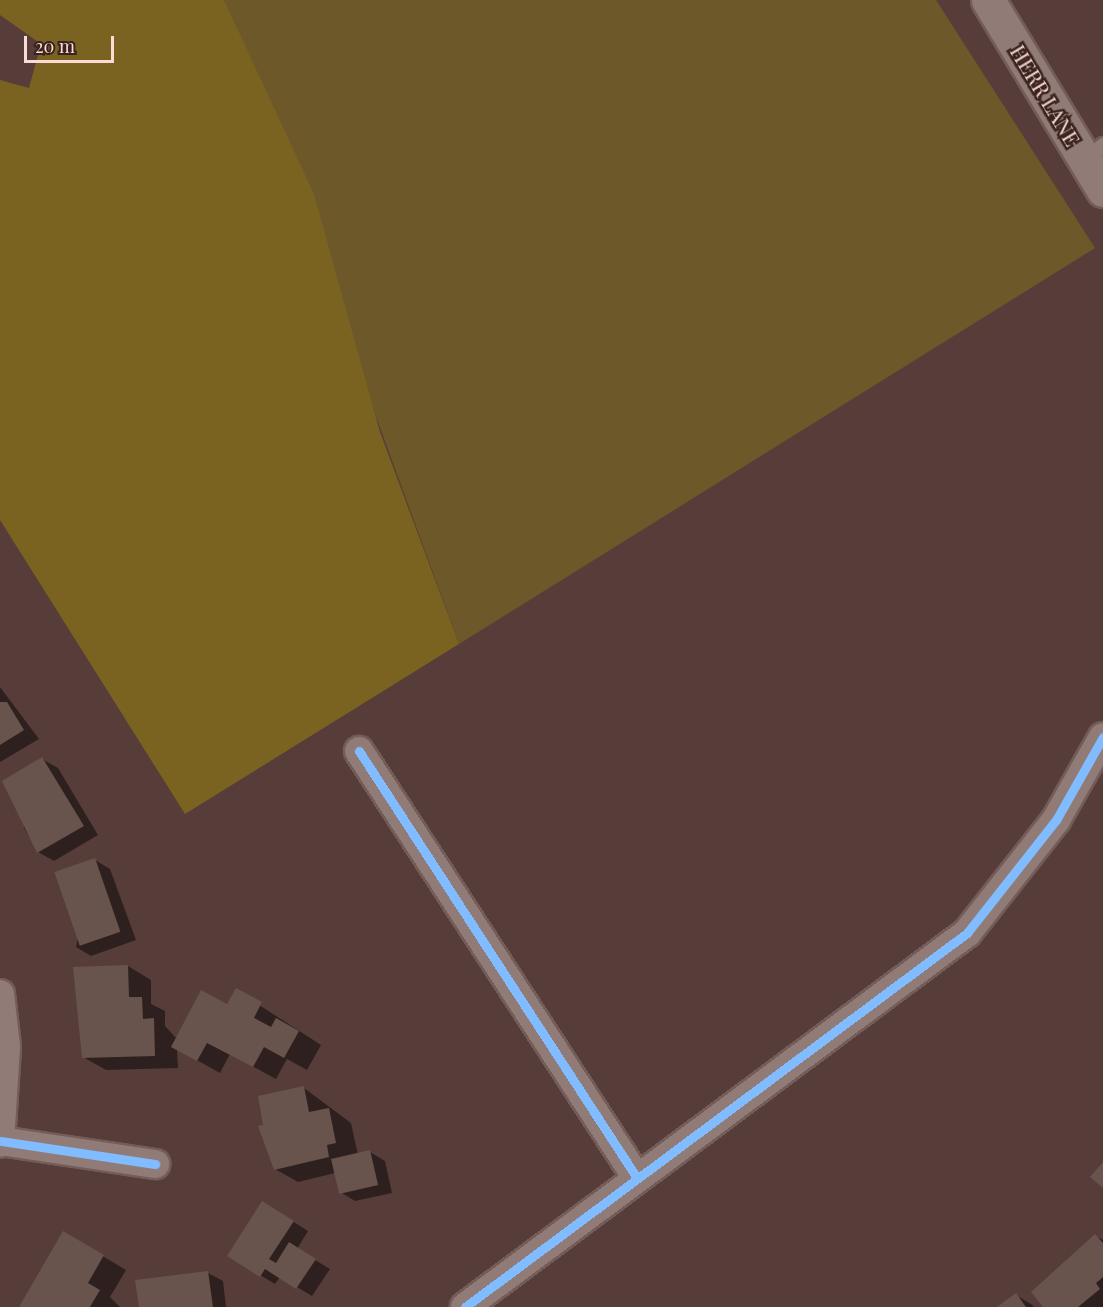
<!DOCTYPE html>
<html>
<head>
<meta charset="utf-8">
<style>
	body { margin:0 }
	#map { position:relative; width:1103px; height:1307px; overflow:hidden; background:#573d39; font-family:"Playfair Display",serif }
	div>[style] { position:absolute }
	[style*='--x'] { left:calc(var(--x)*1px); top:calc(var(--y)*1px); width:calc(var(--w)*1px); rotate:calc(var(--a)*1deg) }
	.green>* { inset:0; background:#6c5829 }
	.forest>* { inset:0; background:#7a6220 }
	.shadow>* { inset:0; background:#0007 }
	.building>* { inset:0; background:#69534d; transform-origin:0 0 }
	.roads { filter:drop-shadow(2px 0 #745c59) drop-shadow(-2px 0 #745c59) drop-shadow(0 2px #745c59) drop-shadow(0 -2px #745c59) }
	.service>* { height:15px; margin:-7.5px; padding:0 7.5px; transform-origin:7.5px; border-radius:7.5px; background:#917b77 }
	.minor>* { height:28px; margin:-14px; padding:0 14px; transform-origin:14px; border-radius:14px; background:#917b77 }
	.secondary>* { height:33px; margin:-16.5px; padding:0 16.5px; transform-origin:16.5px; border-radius:16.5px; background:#917b77 }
	.cycleway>* { height:9px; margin:-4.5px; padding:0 4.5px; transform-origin:4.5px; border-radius:4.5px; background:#80bcff }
	span { translate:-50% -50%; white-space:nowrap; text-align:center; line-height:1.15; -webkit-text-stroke:5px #3a231f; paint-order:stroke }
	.street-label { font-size:21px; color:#fadbd5 }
	.scale { position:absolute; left:24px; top:36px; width:90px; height:27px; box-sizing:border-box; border:3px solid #fadbd5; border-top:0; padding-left:8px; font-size:18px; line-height:21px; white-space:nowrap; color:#fadbd5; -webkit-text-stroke:4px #3a231f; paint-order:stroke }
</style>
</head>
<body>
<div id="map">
	<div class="green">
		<div style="clip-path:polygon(224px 0,936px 0,1095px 248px,459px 644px)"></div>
	</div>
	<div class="forest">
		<div style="clip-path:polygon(0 0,224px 0,314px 194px,380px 432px,459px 644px,185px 814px,0 520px,0 80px,29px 88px,41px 44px,0 15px)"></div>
	</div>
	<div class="shadow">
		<div style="clip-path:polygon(0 687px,39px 739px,0 762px)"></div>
		<div style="clip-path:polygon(42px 759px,58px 768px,98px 835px,54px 861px,38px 852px,24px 828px)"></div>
		<div style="clip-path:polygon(95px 860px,110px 869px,136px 940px,91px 956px,76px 947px)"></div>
		<div style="clip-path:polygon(128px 966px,151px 980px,151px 1004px,165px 1011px,165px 1026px,177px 1039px,228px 1006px,236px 990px,321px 1045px,307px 1070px,287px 1059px,276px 1079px,230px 1054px,220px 1073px,177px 1049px,178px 1068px,106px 1070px,83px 1057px)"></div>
		<div style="clip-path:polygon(304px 1088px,351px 1123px,358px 1155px,370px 1152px,385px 1161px,392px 1193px,355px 1201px,340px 1192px,335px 1173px,298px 1182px,275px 1169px,260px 1127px)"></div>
		<div style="clip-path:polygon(278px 1212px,308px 1231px,297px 1249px,330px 1269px,312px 1296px,280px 1277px,275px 1284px,260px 1275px)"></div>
		<div style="clip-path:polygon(64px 1233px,126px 1270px,110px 1297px,120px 1307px,21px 1307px)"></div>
		<div style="clip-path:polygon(1095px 1236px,1103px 1240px,1103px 1307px,1045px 1307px)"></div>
		<div style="clip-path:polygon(208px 1273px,223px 1281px,226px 1307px,140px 1307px)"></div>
		<div style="clip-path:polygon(1016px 1295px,1031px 1304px,1034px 1307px,1000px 1307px)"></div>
	</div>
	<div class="building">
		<div style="clip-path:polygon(0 702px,7px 702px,24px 730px,0 745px)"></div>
		<div style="clip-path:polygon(42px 757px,84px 826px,37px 853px,2px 781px)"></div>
		<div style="left:95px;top:858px;width:78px;height:43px;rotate:71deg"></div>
		<div style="clip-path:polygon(128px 965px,129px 997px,142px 997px,143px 1019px,154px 1018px,155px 1056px,82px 1058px,73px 967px)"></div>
		<div style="clip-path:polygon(236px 988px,262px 1002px,254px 1018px,271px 1027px,276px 1018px,299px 1031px,284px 1058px,264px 1047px,253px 1067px,207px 1043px,197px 1061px,171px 1047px,201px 990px,227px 1004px)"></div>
		<div style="clip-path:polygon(304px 1086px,309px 1112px,329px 1108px,336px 1143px,327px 1145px,329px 1157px,274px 1170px,258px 1126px,263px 1125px,258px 1096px)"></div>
		<div style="left:370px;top:1150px;width:36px;height:40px;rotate:77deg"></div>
		<div style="clip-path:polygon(1103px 1162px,1103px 1188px,1090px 1177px)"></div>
		<div style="clip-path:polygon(262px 1201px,294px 1221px,269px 1259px,276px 1263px,289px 1242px,316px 1259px,296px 1289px,265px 1269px,260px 1277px,227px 1256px)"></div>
		<div style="clip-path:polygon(63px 1231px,104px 1255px,88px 1283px,100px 1290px,90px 1307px,19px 1307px)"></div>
		<div style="clip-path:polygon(1095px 1234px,1103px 1243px,1103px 1277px,1096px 1283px,1100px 1289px,1078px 1307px,1043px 1307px,1031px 1292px)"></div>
		<div style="clip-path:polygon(208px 1271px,213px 1307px,139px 1307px,135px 1280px)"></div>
		<div style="clip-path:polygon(1016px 1293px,1026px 1307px,997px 1307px)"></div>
	</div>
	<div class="roads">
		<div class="service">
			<div style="--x:1085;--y:159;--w:23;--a:-38"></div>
		</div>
		<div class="minor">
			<div style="--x:359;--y:751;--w:510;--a:56.93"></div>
			<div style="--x:0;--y:994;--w:53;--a:83.5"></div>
			<div style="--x:6;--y:1047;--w:96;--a:93.6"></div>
			<div style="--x:1;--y:1141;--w:156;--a:8.5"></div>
			<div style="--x:465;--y:1307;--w:626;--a:-36.69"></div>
			<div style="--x:967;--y:933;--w:144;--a:-51.8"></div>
			<div style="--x:1056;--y:820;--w:95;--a:-60.5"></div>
		</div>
		<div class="secondary">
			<div style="--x:988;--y:0;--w:222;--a:58.8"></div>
		</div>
	</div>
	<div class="cycleway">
		<div style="--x:359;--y:751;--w:510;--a:56.93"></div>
		<div style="--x:1;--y:1141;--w:156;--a:8.5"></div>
		<div style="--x:465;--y:1307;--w:626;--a:-36.69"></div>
		<div style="--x:967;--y:933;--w:144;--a:-51.8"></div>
		<div style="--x:1056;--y:820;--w:95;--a:-60.5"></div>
	</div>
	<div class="street-label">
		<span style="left:1046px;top:95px;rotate:59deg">HERR LANE</span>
	</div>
	<div class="scale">20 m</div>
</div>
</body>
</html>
